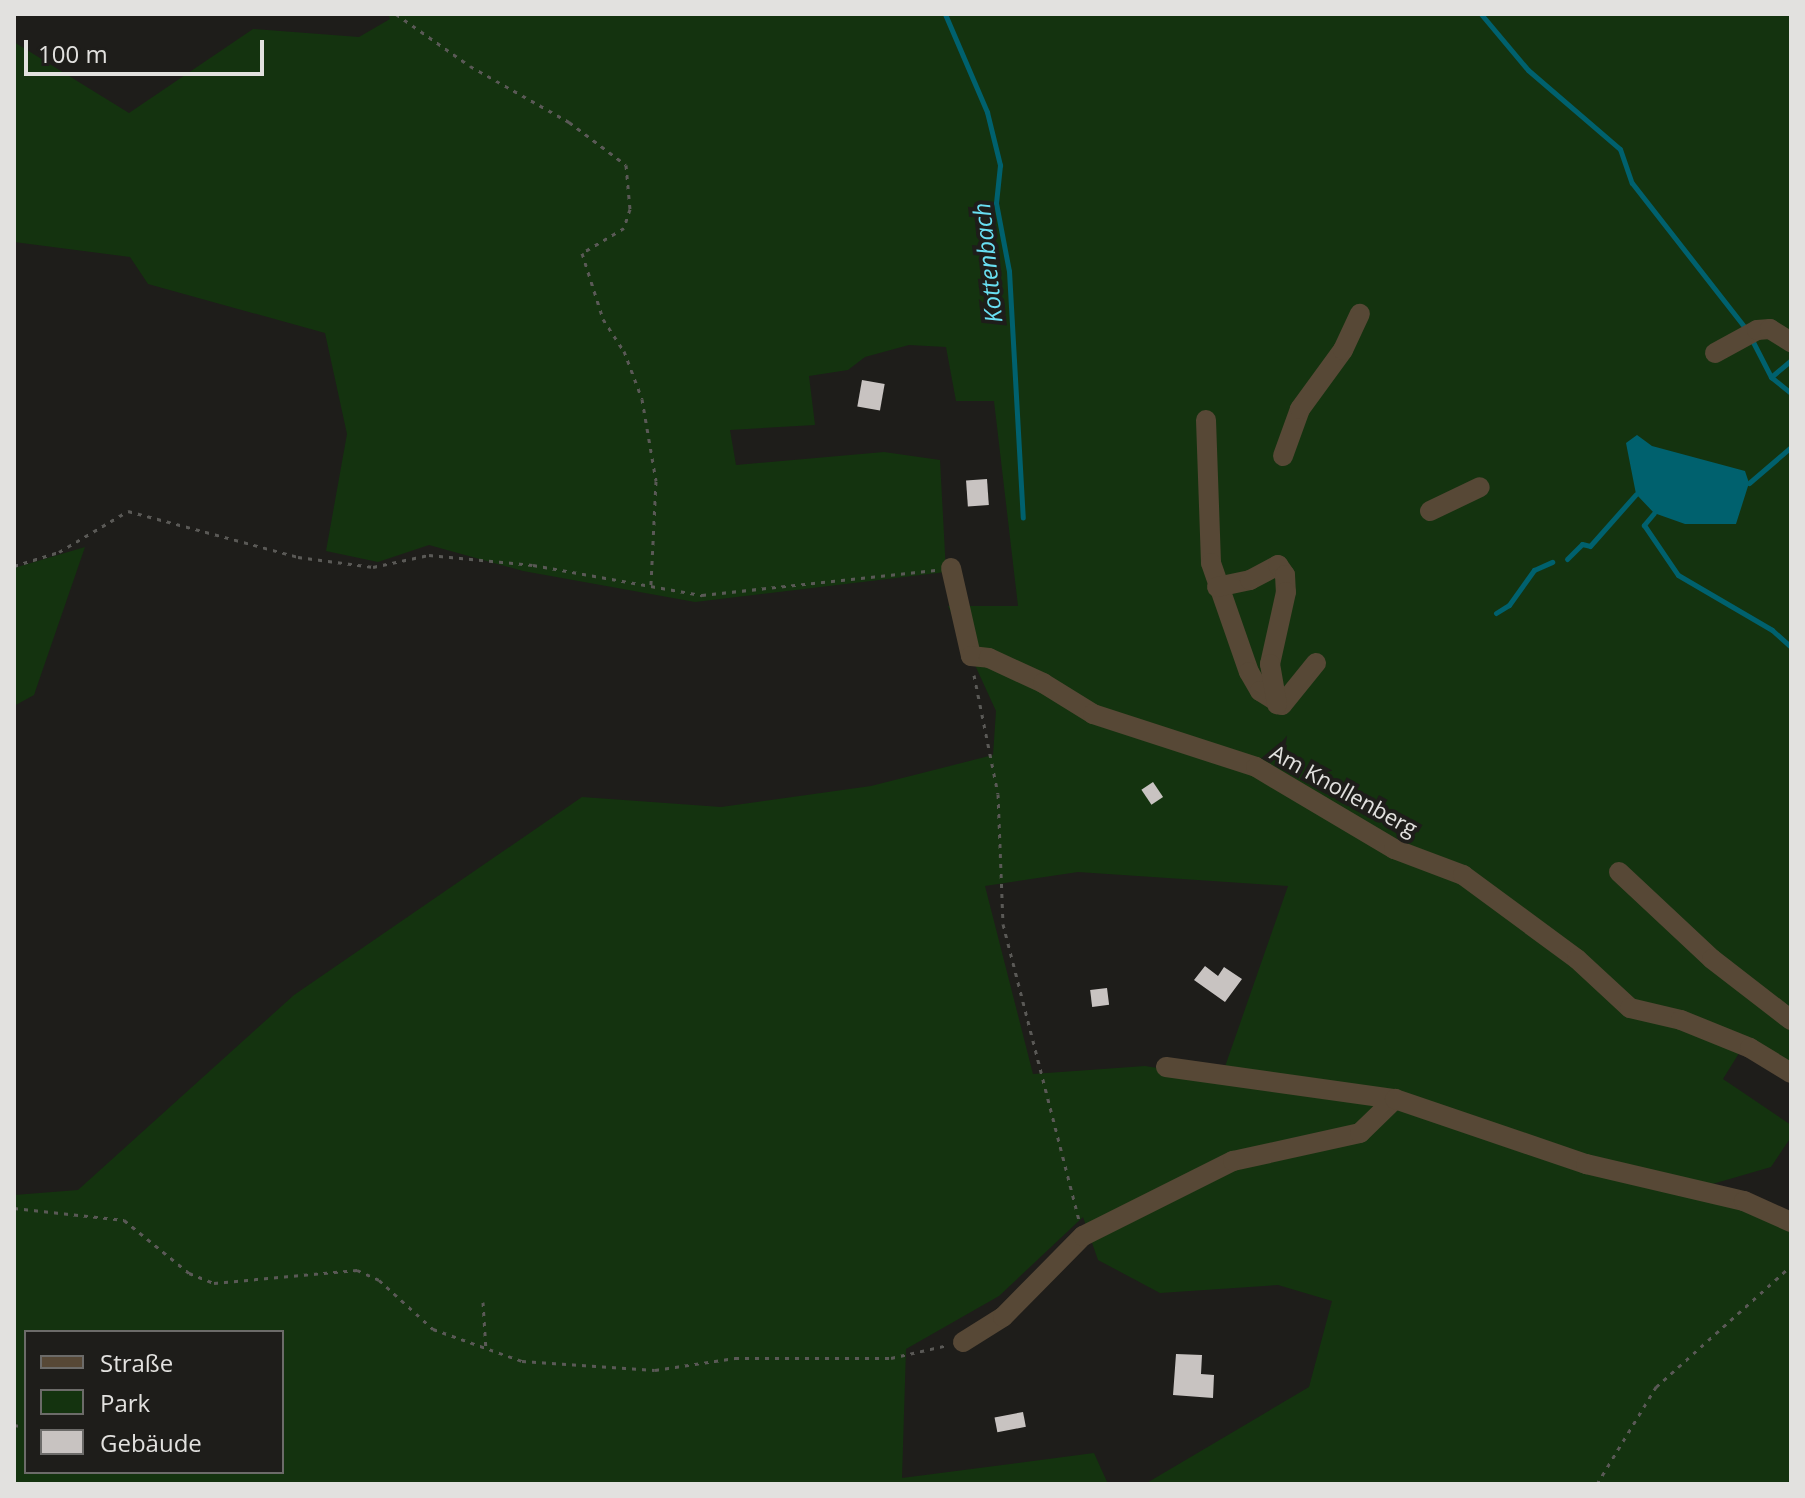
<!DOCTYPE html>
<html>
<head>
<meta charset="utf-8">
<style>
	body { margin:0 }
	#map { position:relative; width:1805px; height:1498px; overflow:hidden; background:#1e1d1a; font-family:"Open Sans",sans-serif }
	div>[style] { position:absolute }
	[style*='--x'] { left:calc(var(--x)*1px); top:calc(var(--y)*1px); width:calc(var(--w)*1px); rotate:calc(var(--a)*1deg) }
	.green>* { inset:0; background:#14330f }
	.water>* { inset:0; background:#00616e }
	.stream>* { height:5px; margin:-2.5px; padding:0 2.5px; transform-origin:2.5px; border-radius:2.5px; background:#00616e }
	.building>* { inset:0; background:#c8c3c1; transform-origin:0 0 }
	.path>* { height:3px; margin-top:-1.5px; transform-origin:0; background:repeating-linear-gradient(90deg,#5a5956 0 4px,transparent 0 10px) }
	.minor>* { height:20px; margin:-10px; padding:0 10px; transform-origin:10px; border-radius:10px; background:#574836 }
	span { translate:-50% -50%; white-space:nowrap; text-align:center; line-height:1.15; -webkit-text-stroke:8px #1e1d1a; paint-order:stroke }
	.street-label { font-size:22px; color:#e2e1df }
	.water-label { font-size:24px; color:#69dff2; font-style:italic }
	.frame { position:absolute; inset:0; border:16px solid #e2e1df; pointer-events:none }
	.legend { position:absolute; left:24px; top:1330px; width:260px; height:144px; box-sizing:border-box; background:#1e1d1a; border:2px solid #6c6b69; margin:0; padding:10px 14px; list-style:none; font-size:24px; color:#e2e1df }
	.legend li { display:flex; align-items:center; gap:16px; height:40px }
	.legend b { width:40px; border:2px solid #6c6b69 }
	.scale { position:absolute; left:24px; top:40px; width:240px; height:36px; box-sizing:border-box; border:4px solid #e2e1df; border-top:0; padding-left:10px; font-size:24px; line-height:28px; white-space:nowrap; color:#e2e1df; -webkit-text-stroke:6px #1e1d1a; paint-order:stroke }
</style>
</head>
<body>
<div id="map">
	<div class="green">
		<div style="clip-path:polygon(evenodd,388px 14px,1791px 14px,1791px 1062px,1749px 1037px,1723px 1079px,1791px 1125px,1791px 1137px,1771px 1167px,1709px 1185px,1791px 1219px,1791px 1484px,1145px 1484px,1309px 1387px,1332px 1301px,1278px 1285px,1160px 1293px,1098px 1260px,1083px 1217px,999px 1296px,906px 1349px,902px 1478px,1094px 1453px,1108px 1484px,14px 1484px,14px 1195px,78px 1190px,294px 995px,582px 797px,721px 807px,871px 786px,993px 755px,996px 711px,948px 606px,1018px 606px,994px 401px,956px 401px,946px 347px,909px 345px,865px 357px,848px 370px,809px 376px,815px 425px,730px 430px,736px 465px,884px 452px,940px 460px,946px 572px,695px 602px,523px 571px,429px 545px,378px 562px,326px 551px,347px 434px,325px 333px,148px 284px,130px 257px,14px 242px,14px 42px,129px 113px,253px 29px,359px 37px,390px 19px,388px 14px,1078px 872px,1288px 886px,1221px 1078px,1145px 1066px,1033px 1074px,985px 886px,1078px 872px,388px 14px,26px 1332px,282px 1332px,282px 1472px,26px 1472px,26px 1332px)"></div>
		<div style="clip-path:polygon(85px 547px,34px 695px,14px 706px,14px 568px)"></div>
	</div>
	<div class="water">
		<div style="clip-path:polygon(1637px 435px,1652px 446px,1745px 471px,1749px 483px,1736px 524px,1685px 524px,1654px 513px,1636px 494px,1626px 443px)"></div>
	</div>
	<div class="stream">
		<div style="--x:945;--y:14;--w:107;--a:66.8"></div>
		<div style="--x:987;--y:112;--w:55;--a:76.2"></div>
		<div style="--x:1000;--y:165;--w:38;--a:96"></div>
		<div style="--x:996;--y:203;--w:69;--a:79.2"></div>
		<div style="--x:1009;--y:271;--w:247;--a:86.8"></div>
		<div style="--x:1481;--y:14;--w:73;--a:50"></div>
		<div style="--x:1528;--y:70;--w:121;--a:40.7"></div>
		<div style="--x:1620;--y:149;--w:36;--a:71"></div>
		<div style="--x:1632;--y:183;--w:185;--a:52"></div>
		<div style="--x:1752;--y:340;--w:42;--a:62.8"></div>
		<div style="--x:1771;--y:377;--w:26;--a:39"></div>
		<div style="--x:1771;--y:377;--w:26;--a:-40"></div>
		<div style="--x:1749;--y:483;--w:55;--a:-40.6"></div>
		<div style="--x:1654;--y:513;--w:16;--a:130"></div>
		<div style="--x:1644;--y:525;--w:60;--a:55.8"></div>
		<div style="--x:1678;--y:575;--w:109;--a:30.3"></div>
		<div style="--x:1772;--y:630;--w:25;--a:42"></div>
		<div style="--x:1567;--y:559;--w:21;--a:-45"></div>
		<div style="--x:1582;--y:544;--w:8;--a:14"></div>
		<div style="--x:1590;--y:546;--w:69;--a:-48.5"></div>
		<div style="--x:1496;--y:613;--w:15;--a:-32"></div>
		<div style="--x:1509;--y:605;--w:43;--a:-54.5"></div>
		<div style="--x:1534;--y:570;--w:20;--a:-24"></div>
	</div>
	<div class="building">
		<div style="left:862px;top:380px;width:23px;height:27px;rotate:10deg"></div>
		<div style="left:987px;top:479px;width:26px;height:21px;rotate:86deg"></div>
		<div style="left:1153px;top:782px;width:18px;height:14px;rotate:56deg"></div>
		<div style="clip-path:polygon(1205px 966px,1218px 976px,1224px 967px,1242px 979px,1225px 1002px,1194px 980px)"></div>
		<div style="left:1107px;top:988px;width:17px;height:17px;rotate:83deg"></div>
		<div style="clip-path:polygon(1176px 1354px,1202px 1355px,1201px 1374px,1214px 1375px,1213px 1398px,1173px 1395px)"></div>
		<div style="left:1023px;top:1412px;width:15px;height:29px;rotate:79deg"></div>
	</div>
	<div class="path">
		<div style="--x:396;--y:14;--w:90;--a:35.1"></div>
		<div style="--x:470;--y:66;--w:114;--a:29.5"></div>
		<div style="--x:569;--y:122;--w:71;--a:37"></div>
		<div style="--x:626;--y:165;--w:44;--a:84.8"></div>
		<div style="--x:630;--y:209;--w:20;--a:108"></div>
		<div style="--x:624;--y:228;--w:49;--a:149.2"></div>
		<div style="--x:582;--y:253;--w:69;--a:72.3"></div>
		<div style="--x:603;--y:319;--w:38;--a:57"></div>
		<div style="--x:624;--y:351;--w:51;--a:69.4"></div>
		<div style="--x:642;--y:399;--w:83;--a:80.3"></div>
		<div style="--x:656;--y:481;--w:104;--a:92.8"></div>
		<div style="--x:14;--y:566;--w:47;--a:-17.3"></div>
		<div style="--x:59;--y:552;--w:80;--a:-30.7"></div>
		<div style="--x:128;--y:511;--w:176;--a:15.1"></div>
		<div style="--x:298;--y:557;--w:76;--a:7.6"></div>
		<div style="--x:373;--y:567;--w:57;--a:-12.1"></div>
		<div style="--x:429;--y:555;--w:104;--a:5.5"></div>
		<div style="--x:533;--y:565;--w:172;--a:10.1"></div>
		<div style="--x:702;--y:595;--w:235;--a:-6.1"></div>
		<div style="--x:974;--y:675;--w:121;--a:78.6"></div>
		<div style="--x:998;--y:794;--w:130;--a:87.8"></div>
		<div style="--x:1003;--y:924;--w:306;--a:75.6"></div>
		<div style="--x:14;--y:1208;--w:111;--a:6.2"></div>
		<div style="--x:124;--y:1220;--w:84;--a:39.2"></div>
		<div style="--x:189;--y:1273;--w:27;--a:22"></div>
		<div style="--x:214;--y:1283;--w:144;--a:-5.2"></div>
		<div style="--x:357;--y:1270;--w:24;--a:24"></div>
		<div style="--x:379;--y:1280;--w:73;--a:42.2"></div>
		<div style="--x:433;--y:1329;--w:95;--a:19.8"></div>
		<div style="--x:522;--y:1361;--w:133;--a:3.9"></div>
		<div style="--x:655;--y:1370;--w:81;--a:-8.5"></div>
		<div style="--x:735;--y:1358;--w:156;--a:0"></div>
		<div style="--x:891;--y:1358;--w:58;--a:-12.8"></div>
		<div style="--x:483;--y:1302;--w:49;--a:86.5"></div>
		<div style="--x:14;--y:1425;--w:12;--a:9"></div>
		<div style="--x:1597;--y:1484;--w:114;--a:-58.7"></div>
		<div style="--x:1656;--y:1387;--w:181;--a:-41.9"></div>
	</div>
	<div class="minor">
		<div style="--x:1715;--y:353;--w:48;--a:-28.7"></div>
		<div style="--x:1757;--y:330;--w:13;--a:-4"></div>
		<div style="--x:1770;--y:329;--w:25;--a:32"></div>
		<div style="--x:1206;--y:420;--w:143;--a:88"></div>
		<div style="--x:1211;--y:563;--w:115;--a:70.8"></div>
		<div style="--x:1249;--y:672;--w:22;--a:60"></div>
		<div style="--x:1260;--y:691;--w:26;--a:32"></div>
		<div style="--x:1282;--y:705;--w:54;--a:-51"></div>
		<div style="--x:1283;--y:456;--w:50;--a:-70.1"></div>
		<div style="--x:1300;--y:409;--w:73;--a:-53.9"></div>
		<div style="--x:1343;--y:350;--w:40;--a:-65"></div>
		<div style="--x:1430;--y:511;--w:55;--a:-25.6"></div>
		<div style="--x:951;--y:568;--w:90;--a:77.2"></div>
		<div style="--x:971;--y:656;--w:18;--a:6"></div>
		<div style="--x:989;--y:658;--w:60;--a:24.8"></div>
		<div style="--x:1043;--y:683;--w:59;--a:31.8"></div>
		<div style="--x:1093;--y:714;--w:171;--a:18"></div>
		<div style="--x:1256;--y:767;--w:161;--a:30.7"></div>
		<div style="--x:1394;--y:849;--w:74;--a:20.6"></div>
		<div style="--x:1463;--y:875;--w:142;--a:36.4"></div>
		<div style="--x:1577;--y:959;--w:72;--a:42.8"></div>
		<div style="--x:1630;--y:1008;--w:52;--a:13.2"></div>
		<div style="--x:1681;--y:1020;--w:74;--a:22.1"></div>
		<div style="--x:1750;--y:1048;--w:48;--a:31.4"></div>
		<div style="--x:1217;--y:587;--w:34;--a:-12"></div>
		<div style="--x:1250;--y:580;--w:32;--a:-28"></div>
		<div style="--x:1278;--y:565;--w:12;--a:55"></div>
		<div style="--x:1285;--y:575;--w:17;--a:87"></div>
		<div style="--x:1286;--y:592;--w:74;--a:102.5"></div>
		<div style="--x:1270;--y:664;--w:41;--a:80.1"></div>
		<div style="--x:1619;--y:872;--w:127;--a:43.1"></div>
		<div style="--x:1712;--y:959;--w:100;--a:37.7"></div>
		<div style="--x:1166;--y:1067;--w:231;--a:8"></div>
		<div style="--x:963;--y:1342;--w:47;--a:-32"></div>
		<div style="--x:1003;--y:1317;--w:114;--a:-45.4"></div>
		<div style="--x:1083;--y:1236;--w:168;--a:-26.6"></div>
		<div style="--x:1233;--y:1161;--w:130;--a:-12.4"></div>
		<div style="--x:1360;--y:1133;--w:49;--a:-44.2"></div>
		<div style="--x:1395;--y:1099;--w:202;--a:18.8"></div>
		<div style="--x:1586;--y:1164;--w:162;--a:13.2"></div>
		<div style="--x:1744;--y:1201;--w:51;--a:24.1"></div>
	</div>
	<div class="street-label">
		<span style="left:1344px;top:790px;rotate:29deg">Am Knollenberg</span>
	</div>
	<div class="water-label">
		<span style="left:987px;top:263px;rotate:-96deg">Kottenbach</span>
	</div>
	<div class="frame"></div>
	<ul class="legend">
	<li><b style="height:10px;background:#574836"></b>Straße</li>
	<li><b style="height:22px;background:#14330f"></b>Park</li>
	<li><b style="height:22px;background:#c8c3c1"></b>Gebäude</li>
	</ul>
	<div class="scale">100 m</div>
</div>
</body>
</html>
